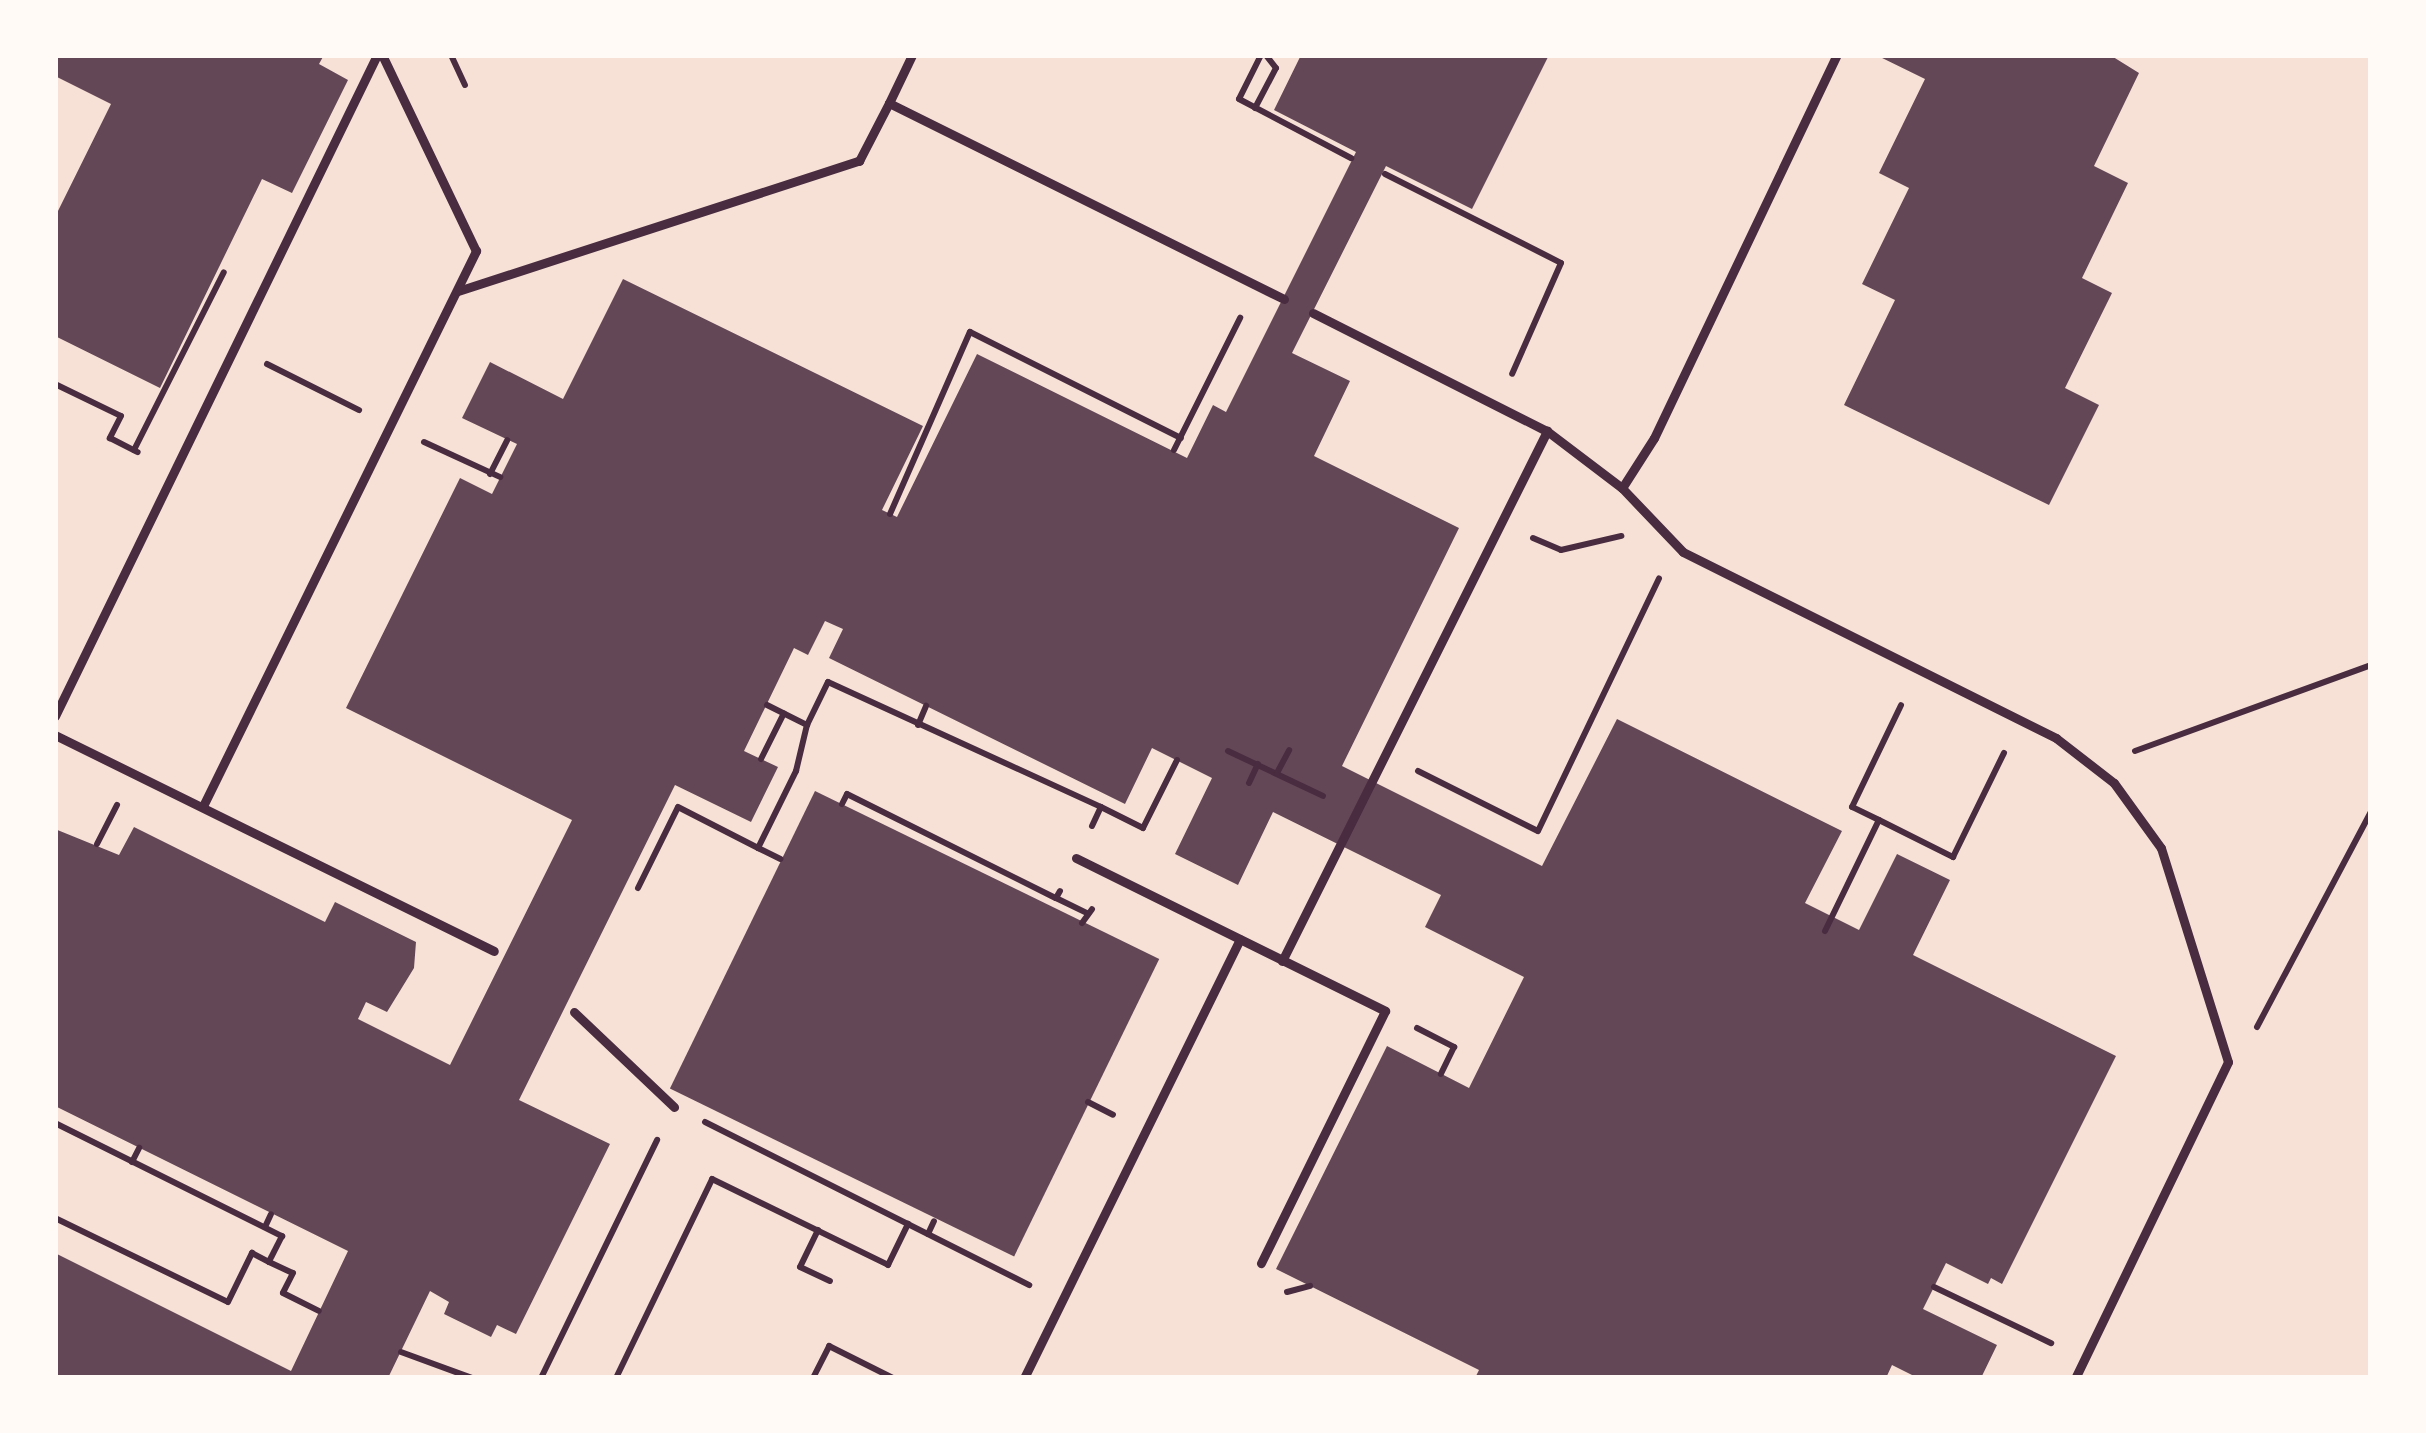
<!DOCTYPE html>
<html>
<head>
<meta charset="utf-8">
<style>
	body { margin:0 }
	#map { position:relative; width:2426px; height:1433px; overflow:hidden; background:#f7e1d7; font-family:"PT Serif",serif }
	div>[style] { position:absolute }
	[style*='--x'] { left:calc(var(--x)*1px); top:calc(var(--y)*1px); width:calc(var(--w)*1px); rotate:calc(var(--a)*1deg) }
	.building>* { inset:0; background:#644757; transform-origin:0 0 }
	.path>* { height:6px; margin:-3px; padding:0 3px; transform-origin:3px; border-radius:3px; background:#4a2c40 }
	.pedestrian>* { height:9px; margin:-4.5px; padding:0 4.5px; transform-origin:4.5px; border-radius:4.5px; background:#4a2c40 }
	span { translate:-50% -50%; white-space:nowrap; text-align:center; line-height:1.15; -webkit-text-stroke:10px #fffaf5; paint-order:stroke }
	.frame { position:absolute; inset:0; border:58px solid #fffaf5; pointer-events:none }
</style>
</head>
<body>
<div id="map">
	<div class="building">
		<div style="clip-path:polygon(55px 55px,324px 55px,319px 64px,348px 80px,292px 193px,262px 179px,160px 388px,55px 336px,55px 217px,111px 104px,55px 76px)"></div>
		<div style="clip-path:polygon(1301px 55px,1549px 55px,1472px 209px,1386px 166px,1292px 353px,1350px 381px,1314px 456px,1459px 528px,1342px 766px,1542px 866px,1617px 719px,1842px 831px,1805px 903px,1859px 930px,1897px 854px,1950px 880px,1913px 955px,2116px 1056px,2002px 1284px,1991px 1278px,1988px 1284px,1946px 1263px,1923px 1309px,1997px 1345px,1981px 1378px,1918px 1378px,1892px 1365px,1886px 1378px,1475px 1378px,1479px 1370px,1276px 1269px,1387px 1046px,1469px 1088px,1524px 977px,1425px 927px,1441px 895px,1273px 812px,1238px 885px,1175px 854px,1212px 778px,1152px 748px,1125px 804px,829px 658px,843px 629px,825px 621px,808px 655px,794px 648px,744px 751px,778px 767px,751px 822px,675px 785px,519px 1100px,610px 1144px,516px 1334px,497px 1325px,491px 1337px,444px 1314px,449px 1302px,430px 1291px,388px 1378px,55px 1378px,55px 1253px,291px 1371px,348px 1251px,55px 1106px,55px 829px,119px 855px,134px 827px,325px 922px,335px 902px,416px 942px,414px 968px,387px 1012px,366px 1002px,358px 1019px,450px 1065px,572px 820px,346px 708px,460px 478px,492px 494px,517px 444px,462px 418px,490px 362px,563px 399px,623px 279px,923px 426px,882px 510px,897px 517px,977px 354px,1187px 458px,1213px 405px,1226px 412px,1356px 152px,1274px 110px)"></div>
		<div style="clip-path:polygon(1876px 55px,2110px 55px,2139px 73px,2094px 166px,2128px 183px,2082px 278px,2112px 293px,2065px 388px,2099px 405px,2049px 505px,1844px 405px,1895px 300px,1862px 284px,1909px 188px,1879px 173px,1925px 79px)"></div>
		<div style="left:815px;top:791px;width:383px;height:331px;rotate:26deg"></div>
	</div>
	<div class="path">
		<div style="--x:451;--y:55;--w:33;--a:65"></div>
		<div style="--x:1261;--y:55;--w:49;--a:116.6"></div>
		<div style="--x:1239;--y:99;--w:127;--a:27.8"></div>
		<div style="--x:1255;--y:108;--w:45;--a:-62.3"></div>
		<div style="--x:1276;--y:68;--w:16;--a:-128"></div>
		<div style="--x:1385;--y:174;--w:197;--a:26.8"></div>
		<div style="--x:1561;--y:263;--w:121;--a:113.8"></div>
		<div style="--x:267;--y:364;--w:103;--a:26.6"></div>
		<div style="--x:55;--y:384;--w:73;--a:25.9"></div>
		<div style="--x:121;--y:416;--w:25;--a:117"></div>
		<div style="--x:110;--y:438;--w:31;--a:27"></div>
		<div style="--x:424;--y:442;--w:84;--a:24.7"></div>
		<div style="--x:134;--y:450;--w:199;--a:-63.2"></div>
		<div style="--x:1174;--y:450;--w:148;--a:-63.4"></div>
		<div style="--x:490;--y:474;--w:38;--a:-63"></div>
		<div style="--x:890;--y:514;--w:199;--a:-66.3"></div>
		<div style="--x:970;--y:332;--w:236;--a:26.7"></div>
		<div style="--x:1533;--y:538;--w:30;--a:23"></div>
		<div style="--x:1561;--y:550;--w:62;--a:-13.1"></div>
		<div style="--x:767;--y:705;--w:45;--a:26.6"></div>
		<div style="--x:918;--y:725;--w:21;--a:-67"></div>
		<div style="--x:1228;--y:751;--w:105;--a:25.3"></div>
		<div style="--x:2135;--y:751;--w:251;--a:-20"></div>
		<div style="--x:761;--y:759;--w:51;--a:-63.4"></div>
		<div style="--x:1418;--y:771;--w:134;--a:26.6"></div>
		<div style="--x:1538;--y:831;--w:280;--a:-64.4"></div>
		<div style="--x:1277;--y:773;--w:26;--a:-62"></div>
		<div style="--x:1249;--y:783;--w:21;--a:-65"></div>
		<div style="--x:842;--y:804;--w:11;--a:-63"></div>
		<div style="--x:847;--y:794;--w:233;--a:26.5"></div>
		<div style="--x:1056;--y:898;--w:8;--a:-60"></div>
		<div style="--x:1879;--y:820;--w:83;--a:26.6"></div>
		<div style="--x:1953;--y:857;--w:116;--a:-63.9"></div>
		<div style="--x:1092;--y:826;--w:21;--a:-65"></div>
		<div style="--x:1101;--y:807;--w:47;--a:26.6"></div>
		<div style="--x:1143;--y:828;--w:76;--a:-63.4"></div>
		<div style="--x:97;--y:844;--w:44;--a:-62.9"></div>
		<div style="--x:758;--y:848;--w:25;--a:26"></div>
		<div style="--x:638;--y:888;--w:90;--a:-63.7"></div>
		<div style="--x:678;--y:807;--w:90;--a:27.1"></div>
		<div style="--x:758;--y:848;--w:86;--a:-63.7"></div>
		<div style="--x:796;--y:771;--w:47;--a:-76.6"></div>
		<div style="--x:807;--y:725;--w:48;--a:-64"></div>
		<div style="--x:828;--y:682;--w:300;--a:24.6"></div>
		<div style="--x:1056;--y:898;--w:34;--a:26"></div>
		<div style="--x:1082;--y:923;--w:17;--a:-54"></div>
		<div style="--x:1825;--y:931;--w:123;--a:-64.1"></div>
		<div style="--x:1879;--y:820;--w:30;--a:-154"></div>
		<div style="--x:1852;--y:807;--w:113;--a:-64.3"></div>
		<div style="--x:2257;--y:1027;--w:243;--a:-62.1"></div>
		<div style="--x:1417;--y:1028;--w:42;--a:27.2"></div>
		<div style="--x:1454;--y:1047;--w:30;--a:116"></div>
		<div style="--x:1088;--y:1102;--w:28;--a:27"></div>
		<div style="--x:705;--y:1122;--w:363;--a:26.7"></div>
		<div style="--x:55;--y:1123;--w:254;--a:26.5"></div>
		<div style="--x:282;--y:1236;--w:29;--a:117"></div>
		<div style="--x:269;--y:1262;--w:26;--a:25"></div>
		<div style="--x:293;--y:1273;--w:22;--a:117"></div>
		<div style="--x:283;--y:1293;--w:40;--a:26.6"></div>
		<div style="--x:132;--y:1162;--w:16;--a:-63"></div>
		<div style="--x:55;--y:1218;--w:192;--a:25.9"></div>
		<div style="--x:228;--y:1302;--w:55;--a:-63.9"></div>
		<div style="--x:252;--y:1253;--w:19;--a:28"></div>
		<div style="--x:265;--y:1227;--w:14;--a:-65"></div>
		<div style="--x:818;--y:1230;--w:41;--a:115.9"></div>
		<div style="--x:800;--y:1267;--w:33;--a:25"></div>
		<div style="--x:928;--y:1234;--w:14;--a:-65"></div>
		<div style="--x:1934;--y:1287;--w:130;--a:25.6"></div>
		<div style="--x:1287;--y:1292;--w:24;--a:-15"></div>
		<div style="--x:401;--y:1352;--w:76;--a:20.1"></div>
		<div style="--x:541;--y:1378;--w:265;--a:-64"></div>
		<div style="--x:616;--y:1378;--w:221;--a:-64.2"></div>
		<div style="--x:712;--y:1179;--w:196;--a:26"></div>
		<div style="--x:888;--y:1265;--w:46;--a:-64"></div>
		<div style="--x:813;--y:1378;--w:36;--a:-63"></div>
		<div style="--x:829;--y:1346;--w:72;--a:26.6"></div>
	</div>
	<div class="pedestrian">
		<div style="--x:889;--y:103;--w:53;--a:-64.4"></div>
		<div style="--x:458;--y:291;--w:422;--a:-18"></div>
		<div style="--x:859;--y:161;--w:65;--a:-62.7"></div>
		<div style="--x:889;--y:103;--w:441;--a:26.4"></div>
		<div style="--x:1313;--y:313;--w:262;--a:26.8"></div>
		<div style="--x:1547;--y:431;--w:94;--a:37.2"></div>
		<div style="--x:1622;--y:488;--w:88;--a:46.4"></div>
		<div style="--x:1683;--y:552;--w:417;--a:26.5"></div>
		<div style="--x:2056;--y:738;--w:73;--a:37.8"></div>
		<div style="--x:2114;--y:783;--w:80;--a:54.1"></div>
		<div style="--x:2161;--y:848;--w:224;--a:72.6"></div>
		<div style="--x:2228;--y:1062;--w:351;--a:115.8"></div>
		<div style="--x:1622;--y:488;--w:59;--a:-57.4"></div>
		<div style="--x:1654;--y:438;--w:424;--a:-64.5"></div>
		<div style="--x:55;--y:716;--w:735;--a:-64.03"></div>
		<div style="--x:55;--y:735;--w:489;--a:26.2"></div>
		<div style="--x:203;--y:806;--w:619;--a:-63.81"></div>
		<div style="--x:476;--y:251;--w:217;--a:-115.6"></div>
		<div style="--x:1076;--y:858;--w:345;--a:26.3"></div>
		<div style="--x:1385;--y:1011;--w:281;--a:116.2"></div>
		<div style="--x:1282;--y:961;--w:593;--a:-63.43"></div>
		<div style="--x:574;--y:1012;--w:138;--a:43.5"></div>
		<div style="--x:1024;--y:1378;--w:489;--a:-63.8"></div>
	</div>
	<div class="frame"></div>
</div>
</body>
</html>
